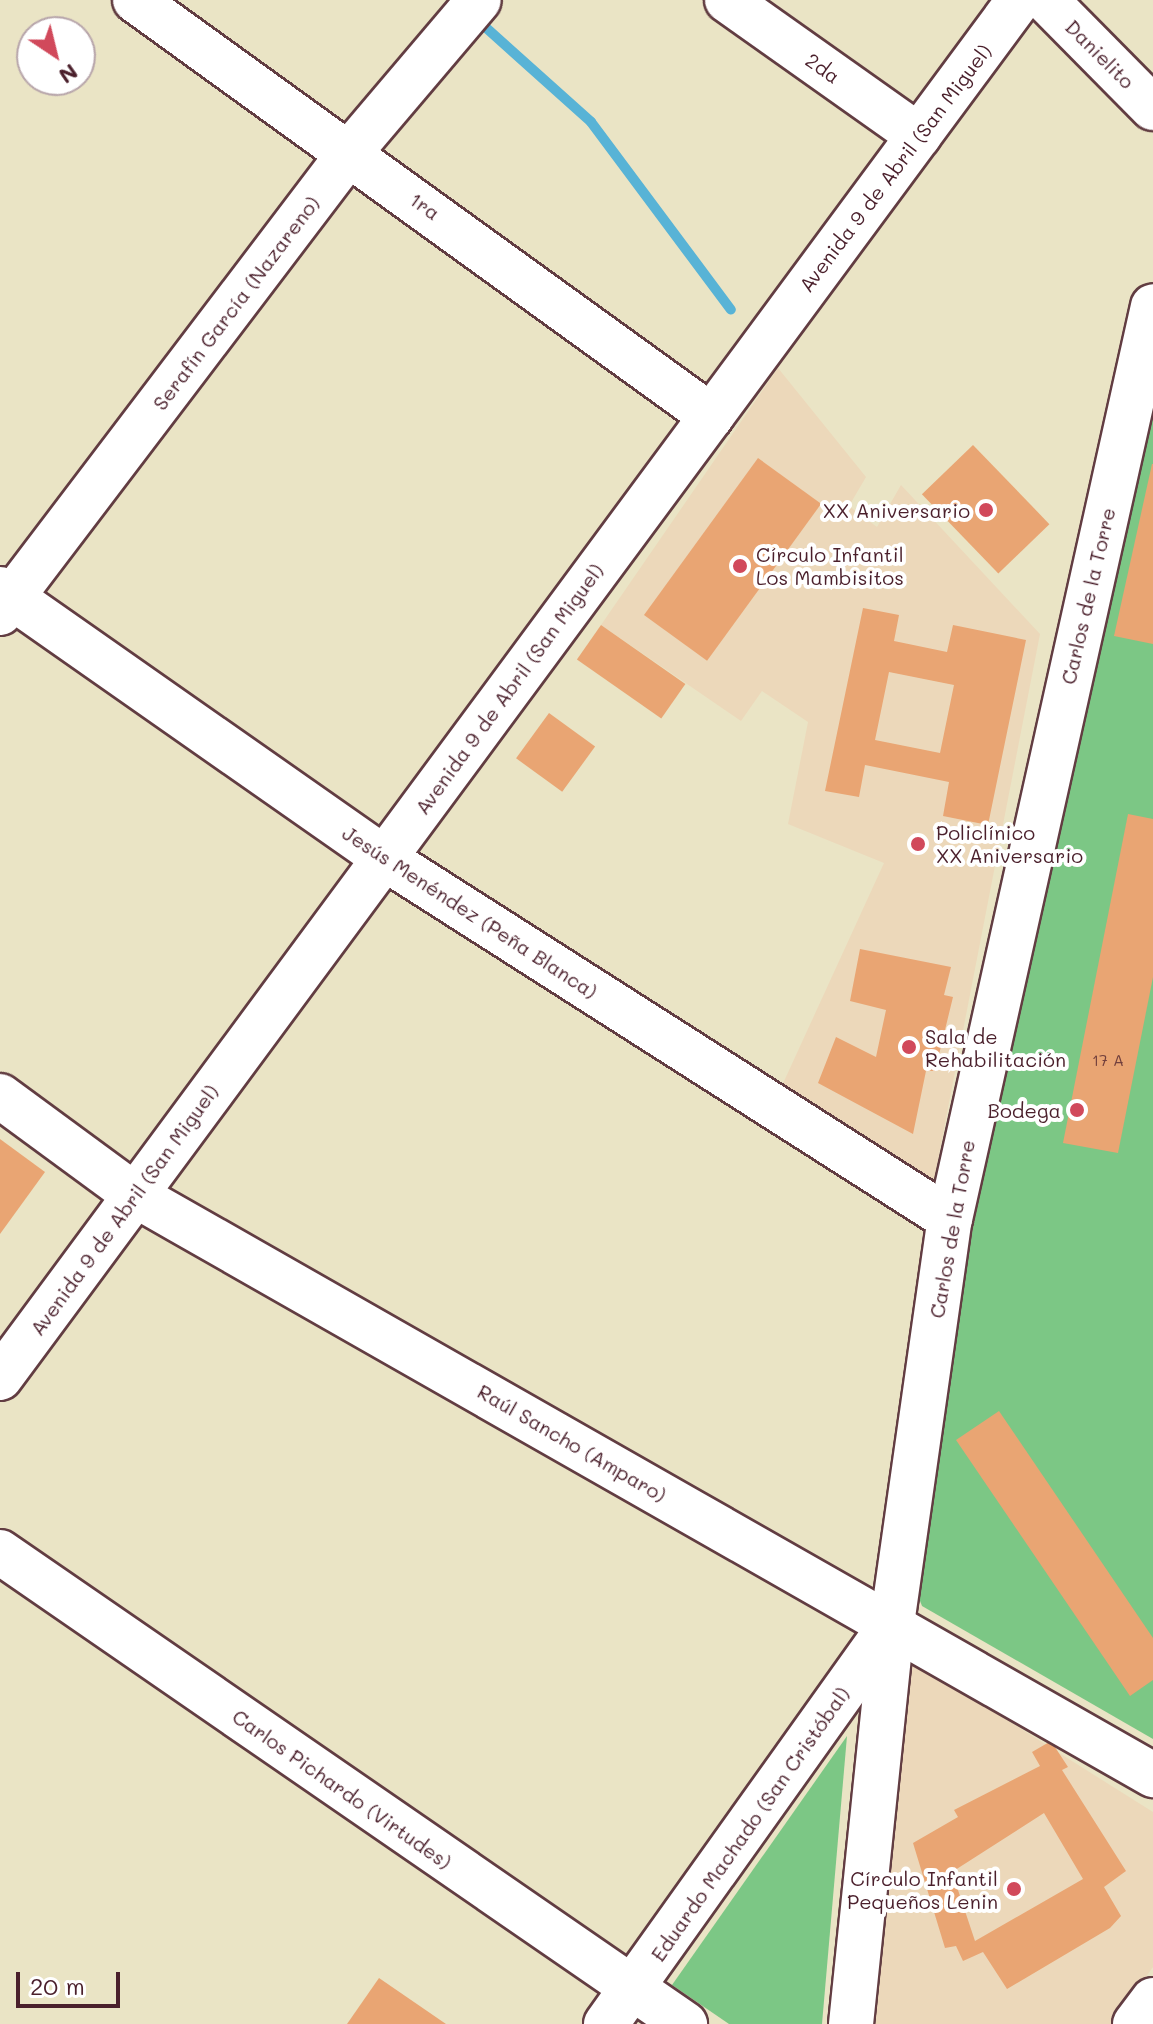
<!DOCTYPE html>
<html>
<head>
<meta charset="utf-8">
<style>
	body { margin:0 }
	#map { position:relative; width:1153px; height:2024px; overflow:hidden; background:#eae4c5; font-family:Mali,sans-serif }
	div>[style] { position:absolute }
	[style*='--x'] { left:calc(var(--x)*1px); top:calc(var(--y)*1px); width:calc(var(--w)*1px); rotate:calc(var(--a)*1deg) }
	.built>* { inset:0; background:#ecd8ba }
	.green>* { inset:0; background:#7cc785 }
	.stream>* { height:10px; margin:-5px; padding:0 5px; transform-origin:5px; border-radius:5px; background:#58b3d6 }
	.building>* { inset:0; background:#e9a573; transform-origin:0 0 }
	.roads { filter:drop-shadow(2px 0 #623d42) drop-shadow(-2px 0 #623d42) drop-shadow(0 2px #623d42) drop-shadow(0 -2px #623d42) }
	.minor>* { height:44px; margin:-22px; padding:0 22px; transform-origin:22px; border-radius:22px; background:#fff }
	.major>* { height:44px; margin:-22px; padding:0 22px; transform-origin:22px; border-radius:22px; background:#fff }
	.dots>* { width:22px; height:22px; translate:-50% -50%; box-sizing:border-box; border:4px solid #fff; border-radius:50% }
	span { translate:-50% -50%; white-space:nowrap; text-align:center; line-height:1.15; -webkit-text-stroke:8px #fff; paint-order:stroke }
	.number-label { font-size:16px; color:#72403d }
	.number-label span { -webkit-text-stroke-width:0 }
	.street-label { font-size:20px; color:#4a1f2b }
	.poi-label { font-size:20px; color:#4a1f2b }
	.right { translate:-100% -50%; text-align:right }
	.left { translate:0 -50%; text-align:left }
	.north { position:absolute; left:16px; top:16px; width:80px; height:80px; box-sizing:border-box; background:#fff; border:2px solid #b7a5aa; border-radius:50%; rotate:145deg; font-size:22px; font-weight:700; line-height:32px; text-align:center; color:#4a1f2b }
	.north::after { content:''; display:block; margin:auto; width:28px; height:36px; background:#d1495b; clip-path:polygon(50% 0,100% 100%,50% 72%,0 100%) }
	.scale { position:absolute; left:16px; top:1972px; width:104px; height:36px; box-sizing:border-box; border:4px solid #4a1f2b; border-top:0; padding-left:10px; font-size:24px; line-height:28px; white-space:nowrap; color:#4a1f2b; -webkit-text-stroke:6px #fff; paint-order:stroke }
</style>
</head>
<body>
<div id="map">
	<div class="built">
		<div style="clip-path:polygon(778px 368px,866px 477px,849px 506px,877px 527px,901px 485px,1040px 634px,934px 1180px,780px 1090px,884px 863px,788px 824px,808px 722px,762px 691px,741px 721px,601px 625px)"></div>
		<div style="clip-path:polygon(913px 1661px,1153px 1812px,1153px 1967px,1112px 2024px,864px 2024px,894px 1670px)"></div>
	</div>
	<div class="green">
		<div style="clip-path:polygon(1153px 375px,1153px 1739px,922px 1606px,908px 1570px,1059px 775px)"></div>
		<div style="clip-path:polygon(847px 1736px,822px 2024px,729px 2024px,672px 1985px)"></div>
	</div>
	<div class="stream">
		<div style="--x:483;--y:25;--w:145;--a:41.9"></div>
		<div style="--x:591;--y:122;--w:234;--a:53.3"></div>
	</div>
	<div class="building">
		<div style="left:973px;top:445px;width:110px;height:71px;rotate:46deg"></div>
		<div style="left:758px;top:458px;width:78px;height:194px;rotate:36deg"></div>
		<div style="clip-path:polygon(1152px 464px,1153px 464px,1153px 644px,1114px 636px)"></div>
		<div style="clip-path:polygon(evenodd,863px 608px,899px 615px,894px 641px,947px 652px,953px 625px,1026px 640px,988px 825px,943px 816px,949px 782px,865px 765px,859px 797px,825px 791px,863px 608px,889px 672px,954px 685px,940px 753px,875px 740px,889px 672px)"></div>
		<div style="left:601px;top:625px;width:103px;height:42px;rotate:35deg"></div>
		<div style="left:549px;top:713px;width:57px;height:56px;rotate:36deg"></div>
		<div style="clip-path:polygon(1128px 814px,1153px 819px,1153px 977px,1118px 1153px,1063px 1143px)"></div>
		<div style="clip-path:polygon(860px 949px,951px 967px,944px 995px,953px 997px,935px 1071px,926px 1071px,913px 1134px,818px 1083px,836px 1037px,876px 1057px,886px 1010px,850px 1001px)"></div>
		<div style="clip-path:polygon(0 1139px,45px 1172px,0 1234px)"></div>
		<div style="clip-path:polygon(999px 1411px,1153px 1638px,1153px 1680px,1130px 1696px,956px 1440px)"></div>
		<div style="clip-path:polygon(evenodd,1051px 1741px,1068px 1767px,1062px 1770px,1126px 1871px,1104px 1887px,1121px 1916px,1110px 1928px,1007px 1989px,983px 1952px,963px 1961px,956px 1946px,945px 1948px,913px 1843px,958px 1817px,954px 1810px,1040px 1766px,1032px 1752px,1051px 1741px,1044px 1813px,1083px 1879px,975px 1941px,952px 1872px,1044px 1813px)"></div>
		<div style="clip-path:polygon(379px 1978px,446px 2024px,347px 2024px)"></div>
	</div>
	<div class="roads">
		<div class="minor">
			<div style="--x:135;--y:0;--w:711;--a:35.84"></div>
			<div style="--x:727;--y:0;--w:235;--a:35.3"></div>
			<div style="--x:1046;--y:0;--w:152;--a:45.3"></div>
			<div style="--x:0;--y:589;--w:469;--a:35"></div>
			<div style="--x:384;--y:858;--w:671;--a:32.53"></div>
			<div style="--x:0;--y:613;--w:579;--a:-52.79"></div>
			<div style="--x:350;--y:152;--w:199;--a:-49.7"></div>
			<div style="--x:0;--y:1096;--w:167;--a:36.3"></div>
			<div style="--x:135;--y:1195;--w:1172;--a:29.67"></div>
			<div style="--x:0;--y:1378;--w:1714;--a:-53.52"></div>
			<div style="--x:0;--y:1552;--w:832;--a:34.57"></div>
			<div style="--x:606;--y:2024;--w:490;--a:-54.5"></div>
			<div style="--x:851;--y:2024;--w:402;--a:-84.1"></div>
			<div style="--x:892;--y:1624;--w:409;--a:-81.9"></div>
			<div style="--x:950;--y:1219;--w:935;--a:-77.46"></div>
		</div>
		<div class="major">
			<div style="--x:1135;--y:2024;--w:30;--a:-53"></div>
		</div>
	</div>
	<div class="dots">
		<div style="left:986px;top:510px;background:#d1495b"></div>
		<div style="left:740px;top:566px;background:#d1495b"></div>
		<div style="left:918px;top:844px;background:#d1495b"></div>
		<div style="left:909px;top:1047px;background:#d1495b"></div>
		<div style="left:1077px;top:1110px;background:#d1495b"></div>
		<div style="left:1014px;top:1889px;background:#d1495b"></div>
	</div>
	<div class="number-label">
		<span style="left:1108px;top:1060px">17 A</span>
	</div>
	<div class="street-label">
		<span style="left:1100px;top:54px;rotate:45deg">Danielito</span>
		<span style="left:823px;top:68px;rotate:35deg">2da</span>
		<span style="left:895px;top:168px;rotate:-53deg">Avenida 9 de Abril (San Miguel)</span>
		<span style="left:425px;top:206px;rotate:36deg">1ra</span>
		<span style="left:236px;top:303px;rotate:-53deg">Serafín García (Nazareno)</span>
		<span style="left:1088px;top:596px;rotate:-77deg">Carlos de la Torre</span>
		<span style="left:509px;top:689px;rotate:-54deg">Avenida 9 de Abril (San Miguel)</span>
		<span style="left:470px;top:912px;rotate:33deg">Jesús Menéndez (Peña Blanca)</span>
		<span style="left:124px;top:1210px;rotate:-54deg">Avenida 9 de Abril (San Miguel)</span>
		<span style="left:952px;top:1229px;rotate:-80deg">Carlos de la Torre</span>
		<span style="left:572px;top:1443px;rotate:30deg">Raúl Sancho (Amparo)</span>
		<span style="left:342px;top:1789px;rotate:35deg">Carlos Pichardo (Virtudes)</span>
		<span style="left:750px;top:1824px;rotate:-55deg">Eduardo Machado (San Cristóbal)</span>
	</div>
	<div class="poi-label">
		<span class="right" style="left:970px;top:510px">XX Aniversario</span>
		<span class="left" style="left:756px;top:566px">Círculo Infantil<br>Los Mambisitos</span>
		<span class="left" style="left:936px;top:844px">Policlínico<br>XX Aniversario</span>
		<span class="left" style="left:925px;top:1048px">Sala de<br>Rehabilitación</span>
		<span class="right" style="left:1061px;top:1110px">Bodega</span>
		<span class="right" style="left:998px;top:1890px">Círculo Infantil<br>Pequeños Lenin</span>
	</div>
	<div class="north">N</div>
	<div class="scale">20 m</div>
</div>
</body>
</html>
